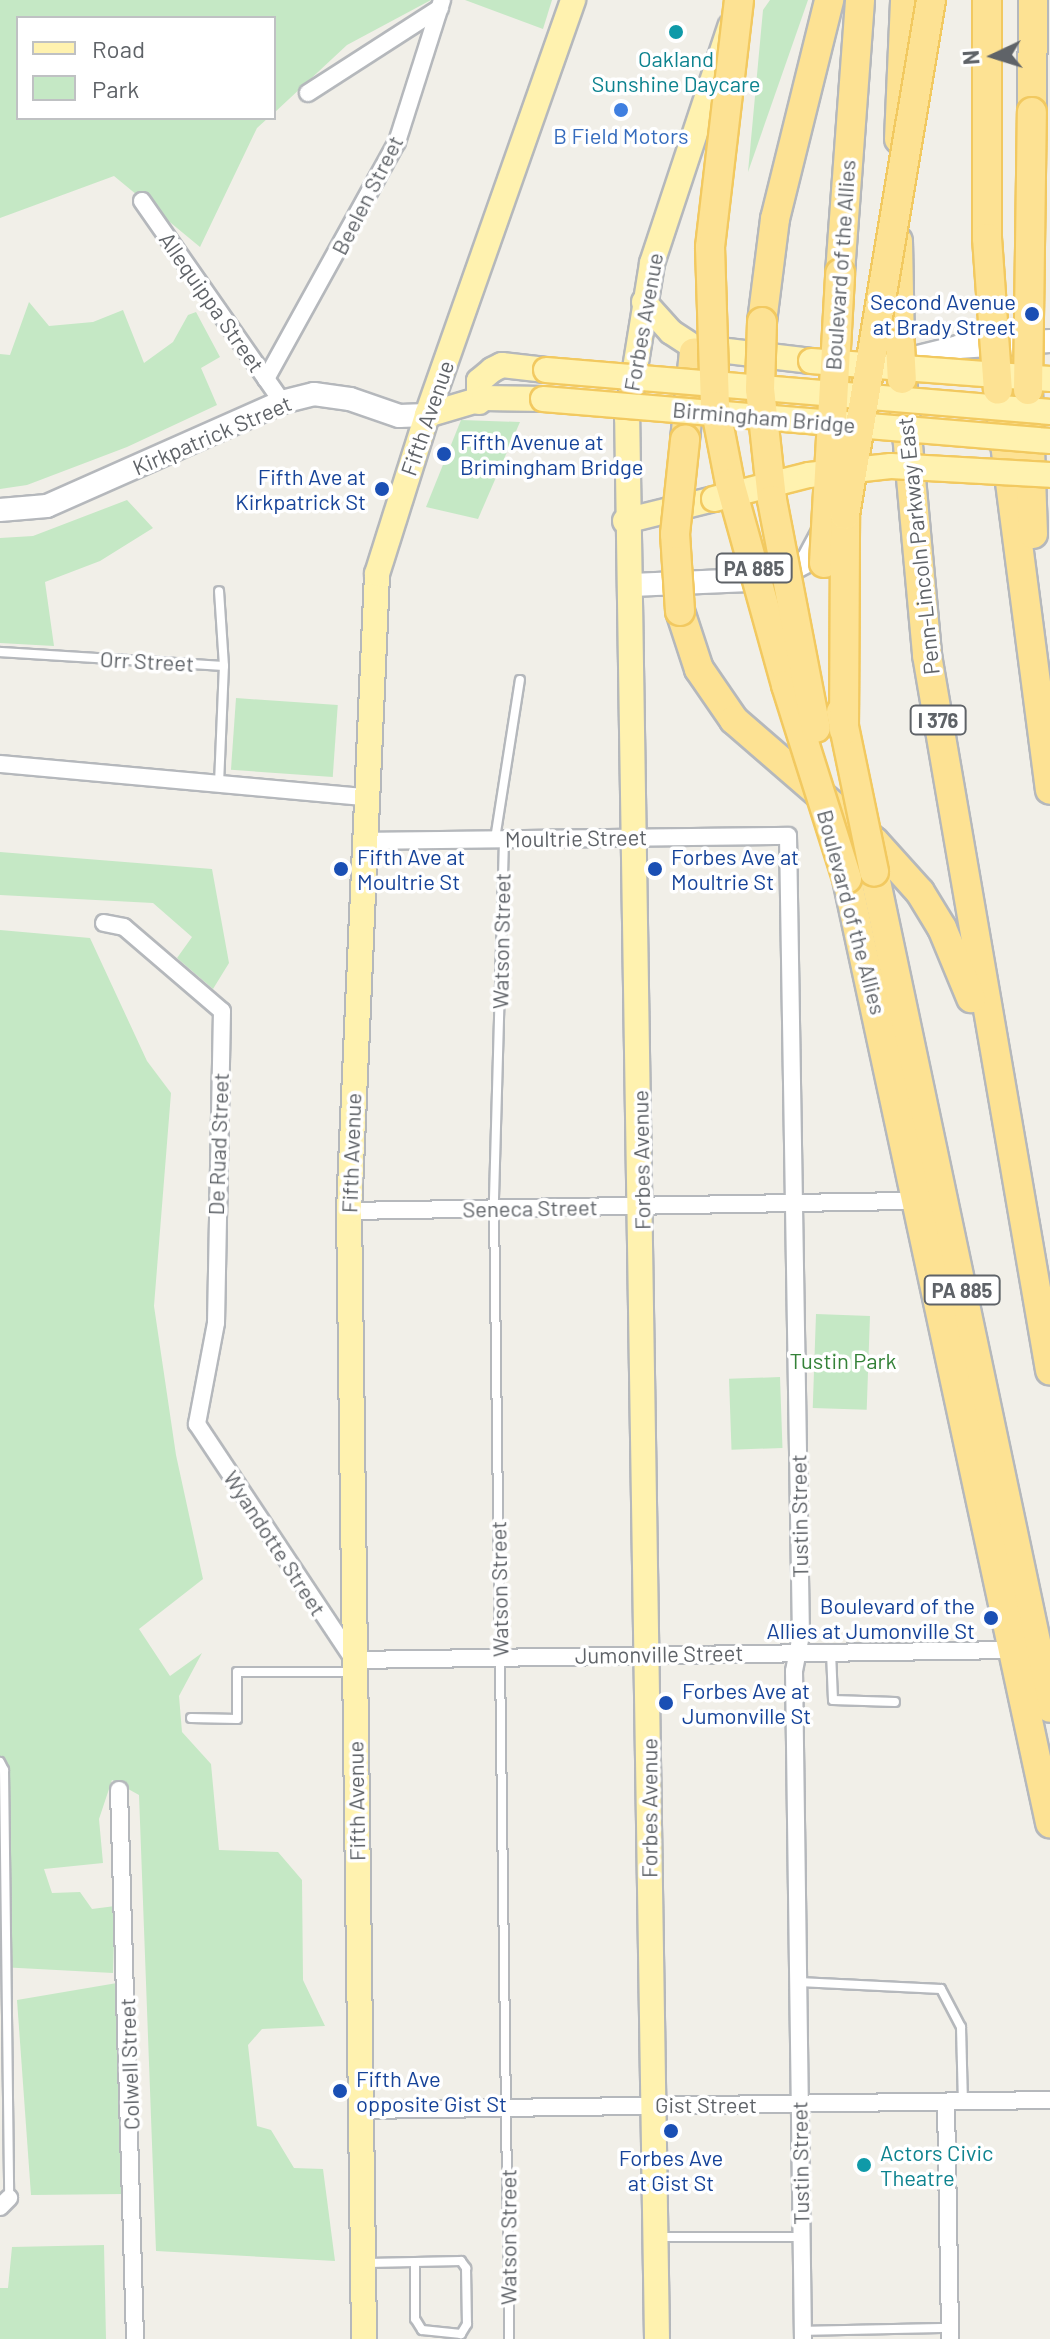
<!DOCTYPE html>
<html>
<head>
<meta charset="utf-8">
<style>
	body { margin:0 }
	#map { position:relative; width:1050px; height:2339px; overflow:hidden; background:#f1efe8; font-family:Barlow,sans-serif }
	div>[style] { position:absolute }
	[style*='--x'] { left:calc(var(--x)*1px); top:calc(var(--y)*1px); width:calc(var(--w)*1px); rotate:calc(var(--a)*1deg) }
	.green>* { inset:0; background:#c5e8c5; transform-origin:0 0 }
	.roads { filter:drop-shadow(2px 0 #b5b8bc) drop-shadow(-2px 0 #b5b8bc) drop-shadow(0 2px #b5b8bc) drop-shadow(0 -2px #b5b8bc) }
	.lane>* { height:8px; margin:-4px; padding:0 4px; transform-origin:4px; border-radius:4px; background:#fff }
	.street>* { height:16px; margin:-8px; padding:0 8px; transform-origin:8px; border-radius:8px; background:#fff }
	.secondary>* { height:22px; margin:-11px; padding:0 11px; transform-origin:11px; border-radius:11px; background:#fff }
	.primary>* { height:24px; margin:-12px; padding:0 12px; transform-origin:12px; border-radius:12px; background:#fff2af }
	.highway>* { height:28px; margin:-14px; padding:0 14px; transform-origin:14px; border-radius:14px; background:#fde293 }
	.bridges { filter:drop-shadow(2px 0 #f2c960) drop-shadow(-2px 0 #f2c960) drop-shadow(0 2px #f2c960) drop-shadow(0 -2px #f2c960) }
	.primary-bridge>* { height:24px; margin:-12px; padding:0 12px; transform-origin:12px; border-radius:12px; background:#fff2af }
	.highway-bridge>* { height:28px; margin:-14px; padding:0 14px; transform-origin:14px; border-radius:14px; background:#fde293 }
	.dots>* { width:22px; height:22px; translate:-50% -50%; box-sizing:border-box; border:4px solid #fff; border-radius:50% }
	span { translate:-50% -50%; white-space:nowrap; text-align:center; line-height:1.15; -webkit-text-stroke:7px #fff; paint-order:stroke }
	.shield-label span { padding:2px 6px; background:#fff; border:2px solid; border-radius:6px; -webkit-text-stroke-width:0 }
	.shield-label { font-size:20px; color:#5f6368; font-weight:700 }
	.culture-label { font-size:22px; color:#0d838f }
	.left { translate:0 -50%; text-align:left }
	.shop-label { font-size:22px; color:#366cbe }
	.street-label { font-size:22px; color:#5f6368 }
	.transit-label { font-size:22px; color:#164399 }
	.right { translate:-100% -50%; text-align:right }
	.park-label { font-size:22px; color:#348238 }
	.legend { position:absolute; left:16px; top:16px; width:260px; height:104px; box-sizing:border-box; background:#fff; border:2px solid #bfc1c3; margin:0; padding:10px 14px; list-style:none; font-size:24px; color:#5f6368 }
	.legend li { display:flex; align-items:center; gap:16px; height:40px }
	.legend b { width:40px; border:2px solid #bfc1c3 }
	.north { position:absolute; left:954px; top:16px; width:80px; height:80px; -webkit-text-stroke:6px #fff; paint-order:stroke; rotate:266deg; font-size:22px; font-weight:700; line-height:32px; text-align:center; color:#5f6368 }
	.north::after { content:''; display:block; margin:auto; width:28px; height:36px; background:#5f6368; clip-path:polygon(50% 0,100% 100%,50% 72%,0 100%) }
</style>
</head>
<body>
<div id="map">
	<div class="green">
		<div style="clip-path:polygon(0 0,431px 0,347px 45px,274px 113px,274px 18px,18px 18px,18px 118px,268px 118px,257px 128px,200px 247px,114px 176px,0 218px)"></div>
		<div style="clip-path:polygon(465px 0,552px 0,543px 29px)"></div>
		<div style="clip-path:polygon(770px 0,808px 0,748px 172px,763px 10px)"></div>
		<div style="clip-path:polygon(29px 302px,49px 326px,93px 322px,123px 310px,144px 363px,173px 342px,188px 315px,196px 312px,220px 357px,201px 368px,217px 405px,127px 447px,27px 485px,0 489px,0 354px,10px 355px)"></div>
		<div style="clip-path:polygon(461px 420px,520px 422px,478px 519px,426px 507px)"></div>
		<div style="clip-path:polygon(127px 500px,153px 528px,100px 561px,45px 582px,54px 646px,0 643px,0 538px,33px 536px)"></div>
		<div style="left:236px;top:698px;width:102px;height:72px;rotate:4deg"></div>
		<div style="clip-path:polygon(0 852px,212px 869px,229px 963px,213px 989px,177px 958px,192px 937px,153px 903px,0 895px)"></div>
		<div style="clip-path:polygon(0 930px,90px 938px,147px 1061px,171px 1093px,154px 1306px,176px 1455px,203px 1579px,139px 1629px,170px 1676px,202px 1653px,179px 1696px,182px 1732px,211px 1764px,219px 1850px,278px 1852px,302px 1880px,303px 1980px,325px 2026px,262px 2029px,248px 2045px,257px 2126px,271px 2130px,294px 2168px,323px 2169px,335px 2261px,156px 2251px,139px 1795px,112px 1780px,99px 1819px,103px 1863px,44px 1869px,52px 1893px,80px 1892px,92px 1909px,115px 1906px,113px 1973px,0 1967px)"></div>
		<div style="left:816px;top:1314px;width:54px;height:94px;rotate:2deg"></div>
		<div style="left:780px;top:1377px;width:71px;height:51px;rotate:88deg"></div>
		<div style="clip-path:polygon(117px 1983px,124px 2194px,31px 2195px,17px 2000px)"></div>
		<div style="clip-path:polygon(104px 2245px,106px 2339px,0 2339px,0 2288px,8px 2288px,12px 2247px)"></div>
	</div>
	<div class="roads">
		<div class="lane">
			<div style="--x:0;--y:652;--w:224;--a:3.6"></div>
			<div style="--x:219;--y:784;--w:118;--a:-87.6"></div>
			<div style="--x:224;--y:666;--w:75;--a:-93.8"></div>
			<div style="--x:495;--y:839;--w:161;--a:-81.1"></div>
			<div style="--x:504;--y:840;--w:368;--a:91.6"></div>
			<div style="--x:494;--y:1208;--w:1131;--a:89.24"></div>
			<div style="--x:831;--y:1652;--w:48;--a:87.6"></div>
			<div style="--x:833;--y:1700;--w:62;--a:1.8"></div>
			<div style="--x:191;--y:1718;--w:46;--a:1.2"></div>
			<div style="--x:237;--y:1719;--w:47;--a:-90"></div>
			<div style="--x:237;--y:1672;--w:116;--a:0"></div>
			<div style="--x:0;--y:1762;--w:9;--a:63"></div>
			<div style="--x:4;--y:1770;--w:428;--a:89.3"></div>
			<div style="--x:799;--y:1982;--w:142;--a:2.8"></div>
			<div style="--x:941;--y:1989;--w:43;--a:62.2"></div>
			<div style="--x:961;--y:2027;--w:74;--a:88.5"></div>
			<div style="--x:660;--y:2237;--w:141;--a:0"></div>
			<div style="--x:368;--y:2263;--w:93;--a:-1.2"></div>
			<div style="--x:461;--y:2261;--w:9;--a:54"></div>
			<div style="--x:466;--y:2268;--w:56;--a:89"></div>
			<div style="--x:467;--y:2324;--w:12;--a:121"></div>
			<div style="--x:461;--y:2334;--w:39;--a:-174"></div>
			<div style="--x:422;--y:2330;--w:13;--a:-122"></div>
			<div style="--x:415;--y:2319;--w:54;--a:-90"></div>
			<div style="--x:802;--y:2331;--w:147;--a:-1.2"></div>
		</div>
		<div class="street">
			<div style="--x:308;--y:93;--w:157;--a:-32.8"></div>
			<div style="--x:142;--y:201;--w:245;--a:55.1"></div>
			<div style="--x:266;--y:379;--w:271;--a:-61.1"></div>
			<div style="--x:397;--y:142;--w:149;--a:-72.4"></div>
			<div style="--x:0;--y:764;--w:365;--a:5.2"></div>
			<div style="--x:365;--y:841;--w:423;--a:-0.7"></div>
			<div style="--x:788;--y:836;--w:799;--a:89.07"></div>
			<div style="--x:801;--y:1635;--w:37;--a:101"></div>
			<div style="--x:794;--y:1671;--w:668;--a:89.23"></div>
			<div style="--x:104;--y:923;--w:20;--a:11"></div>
			<div style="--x:124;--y:927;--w:129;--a:40.6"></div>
			<div style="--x:222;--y:1011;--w:312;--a:91.1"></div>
			<div style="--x:216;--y:1323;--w:103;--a:100.7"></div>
			<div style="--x:197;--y:1424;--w:283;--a:56.4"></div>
			<div style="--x:354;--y:1660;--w:658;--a:-0.87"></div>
			<div style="--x:349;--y:1211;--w:554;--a:-1.03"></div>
			<div style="--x:119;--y:1790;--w:549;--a:88.33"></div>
			<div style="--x:946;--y:2102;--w:237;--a:89"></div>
			<div style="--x:361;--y:2110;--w:689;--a:-0.83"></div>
			<div style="--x:0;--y:2207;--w:13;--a:-45"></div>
		</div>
		<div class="secondary">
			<div style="--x:886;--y:365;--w:74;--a:-14"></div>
			<div style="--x:958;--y:347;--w:92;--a:-3.7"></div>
			<div style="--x:0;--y:510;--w:47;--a:-4.9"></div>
			<div style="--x:47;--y:506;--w:257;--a:-23.9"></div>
			<div style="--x:282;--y:402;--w:33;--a:-14"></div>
			<div style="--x:314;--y:394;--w:36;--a:8"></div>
			<div style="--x:350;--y:399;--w:52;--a:19.1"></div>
			<div style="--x:399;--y:416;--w:28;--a:-2"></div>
			<div style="--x:632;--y:585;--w:141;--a:-2.4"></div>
			<div style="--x:773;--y:579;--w:40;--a:-28"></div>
			<div style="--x:808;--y:560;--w:32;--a:-62"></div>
		</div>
		<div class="primary">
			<div style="--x:644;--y:302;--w:40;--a:48"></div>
			<div style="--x:671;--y:332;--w:27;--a:33"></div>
			<div style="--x:694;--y:347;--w:118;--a:6.8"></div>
			<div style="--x:479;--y:402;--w:21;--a:-90"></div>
			<div style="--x:479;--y:381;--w:17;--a:-40"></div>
			<div style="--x:492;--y:370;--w:11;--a:-27"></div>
			<div style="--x:502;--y:365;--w:44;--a:6.5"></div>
			<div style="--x:427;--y:415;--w:59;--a:-16.6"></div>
			<div style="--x:484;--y:398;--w:59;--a:1"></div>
			<div style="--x:625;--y:521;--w:92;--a:-13.9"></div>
			<div style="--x:364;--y:2339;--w:1128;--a:-90.76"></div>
			<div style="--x:349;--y:1211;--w:638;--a:-87.48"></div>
			<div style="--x:377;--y:574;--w:167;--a:-72.5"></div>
			<div style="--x:427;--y:415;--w:440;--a:-70.6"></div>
			<div style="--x:657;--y:2339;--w:1921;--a:-90.89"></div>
			<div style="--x:627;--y:418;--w:157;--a:-80.8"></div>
			<div style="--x:652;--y:263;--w:249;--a:-71.7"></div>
		</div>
		<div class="highway">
			<div style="--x:1032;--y:112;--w:112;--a:-89.5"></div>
			<div style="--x:899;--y:139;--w:139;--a:-87.5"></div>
			<div style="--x:898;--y:241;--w:103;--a:88.9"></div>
			<div style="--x:840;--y:273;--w:274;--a:-85.8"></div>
			<div style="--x:762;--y:322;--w:104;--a:-82.8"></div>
			<div style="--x:775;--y:219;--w:226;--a:-76.1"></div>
			<div style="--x:902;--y:379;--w:277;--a:84.8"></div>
			<div style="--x:927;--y:655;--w:726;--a:80.24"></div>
			<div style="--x:998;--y:390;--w:403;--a:82.6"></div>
			<div style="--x:1028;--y:390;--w:144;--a:88"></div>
			<div style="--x:685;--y:440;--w:88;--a:-84.2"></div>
			<div style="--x:680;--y:611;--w:61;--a:71.9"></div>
			<div style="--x:699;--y:669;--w:62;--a:55.5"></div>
			<div style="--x:734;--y:720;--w:186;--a:40.9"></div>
			<div style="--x:875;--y:842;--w:67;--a:48"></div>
			<div style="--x:920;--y:892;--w:42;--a:58.6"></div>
			<div style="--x:942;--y:928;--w:76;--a:67.5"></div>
			<div style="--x:874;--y:872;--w:854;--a:78.11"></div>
			<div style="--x:847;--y:879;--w:966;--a:77.86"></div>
		</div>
	</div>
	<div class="bridges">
		<div class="primary-bridge">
			<div style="--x:811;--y:361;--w:240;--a:4.3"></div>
			<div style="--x:546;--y:370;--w:506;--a:4.76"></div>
			<div style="--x:543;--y:399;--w:509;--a:4.74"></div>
			<div style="--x:714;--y:499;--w:98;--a:-14.2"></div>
			<div style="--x:809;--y:475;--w:82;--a:-6.3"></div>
			<div style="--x:891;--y:466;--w:159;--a:3.2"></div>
		</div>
		<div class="highway-bridge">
			<div style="--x:739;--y:0;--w:249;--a:96.7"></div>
			<div style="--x:710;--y:247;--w:159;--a:88.2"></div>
			<div style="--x:715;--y:406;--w:78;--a:79"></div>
			<div style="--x:730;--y:483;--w:210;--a:74.5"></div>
			<div style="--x:786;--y:685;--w:203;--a:72.5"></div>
			<div style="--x:987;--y:0;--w:238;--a:90"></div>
			<div style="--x:987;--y:238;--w:152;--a:85.9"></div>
			<div style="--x:762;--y:322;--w:67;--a:91.7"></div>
			<div style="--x:760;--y:389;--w:112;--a:83.8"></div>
			<div style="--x:772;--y:500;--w:232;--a:79.1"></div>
			<div style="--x:900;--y:344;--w:35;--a:87"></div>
			<div style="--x:1028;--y:390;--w:278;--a:-89.2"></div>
			<div style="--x:824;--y:563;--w:290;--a:-86.8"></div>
			<div style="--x:680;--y:611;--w:77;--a:-93.7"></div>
			<div style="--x:675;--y:534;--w:95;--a:-83.9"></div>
			<div style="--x:841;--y:712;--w:163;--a:78.3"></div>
			<div style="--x:844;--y:730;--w:215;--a:-89.7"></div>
			<div style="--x:845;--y:515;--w:522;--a:-80.52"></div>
		</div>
	</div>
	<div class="dots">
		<div style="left:676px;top:32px;background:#0f9aa8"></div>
		<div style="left:621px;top:110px;background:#3f7fe0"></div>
		<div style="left:1032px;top:314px;background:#1a4fb4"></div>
		<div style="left:444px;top:454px;background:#1a4fb4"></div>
		<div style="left:382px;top:489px;background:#1a4fb4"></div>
		<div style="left:341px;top:869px;background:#1a4fb4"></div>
		<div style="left:655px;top:869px;background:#1a4fb4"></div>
		<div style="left:991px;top:1618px;background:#1a4fb4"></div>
		<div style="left:666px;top:1703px;background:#1a4fb4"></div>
		<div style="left:340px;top:2091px;background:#1a4fb4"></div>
		<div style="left:671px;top:2131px;background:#1a4fb4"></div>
		<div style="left:864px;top:2165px;background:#0f9aa8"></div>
	</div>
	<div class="shield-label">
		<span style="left:754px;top:568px">PA 885</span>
		<span style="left:938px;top:720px">I 376</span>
		<span style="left:962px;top:1290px">PA 885</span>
	</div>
	<div class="culture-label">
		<span style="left:676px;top:71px">Oakland<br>Sunshine Daycare</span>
		<span class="left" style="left:880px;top:2165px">Actors Civic<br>Theatre</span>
	</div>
	<div class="shop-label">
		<span style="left:621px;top:136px">B Field Motors</span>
	</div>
	<div class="street-label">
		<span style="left:367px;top:195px;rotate:-63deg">Beelen Street</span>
		<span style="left:840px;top:265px;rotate:-86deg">Boulevard of the Allies</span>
		<span style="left:212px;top:302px;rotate:55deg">Allequippa Street</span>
		<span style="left:643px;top:322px;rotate:-80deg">Forbes Avenue</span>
		<span style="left:764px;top:417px;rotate:5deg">Birmingham Bridge</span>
		<span style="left:427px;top:418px;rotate:-71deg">Fifth Avenue</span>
		<span style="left:212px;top:435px;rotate:-23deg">Kirkpatrick Street</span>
		<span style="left:918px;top:546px;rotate:-96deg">Penn-Lincoln Parkway East</span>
		<span style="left:147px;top:661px;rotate:3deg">Orr Street</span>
		<span style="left:576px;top:838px;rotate:-1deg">Moultrie Street</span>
		<span style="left:852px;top:912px;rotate:75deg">Boulevard of the Allies</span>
		<span style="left:501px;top:941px;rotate:-89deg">Watson Street</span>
		<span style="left:218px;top:1144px;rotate:-88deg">De Ruad Street</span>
		<span style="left:351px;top:1153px;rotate:-88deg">Fifth Avenue</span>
		<span style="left:641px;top:1160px;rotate:-91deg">Forbes Avenue</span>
		<span style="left:530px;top:1208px;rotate:-1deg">Seneca Street</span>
		<span style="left:799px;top:1516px;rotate:-91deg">Tustin Street</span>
		<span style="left:275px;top:1543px;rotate:57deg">Wyandotte Street</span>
		<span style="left:499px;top:1589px;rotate:-91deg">Watson Street</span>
		<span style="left:659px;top:1654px;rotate:-1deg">Jumonville Street</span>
		<span style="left:356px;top:1801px;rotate:-91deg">Fifth Avenue</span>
		<span style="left:649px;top:1808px;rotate:-90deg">Forbes Avenue</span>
		<span style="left:129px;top:2064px;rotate:-92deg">Colwell Street</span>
		<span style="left:706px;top:2105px">Gist Street</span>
		<span style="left:800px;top:2163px;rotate:-91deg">Tustin Street</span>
		<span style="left:508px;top:2237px;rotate:-90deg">Watson Street</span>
	</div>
	<div class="transit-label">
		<span class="right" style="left:1016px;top:314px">Second Avenue<br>at Brady Street</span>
		<span class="left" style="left:460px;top:454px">Fifth Avenue at<br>Brimingham Bridge</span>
		<span class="right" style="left:366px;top:489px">Fifth Ave at<br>Kirkpatrick St</span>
		<span class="left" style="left:357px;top:869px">Fifth Ave at<br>Moultrie St</span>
		<span class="left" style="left:671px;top:869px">Forbes Ave at<br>Moultrie St</span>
		<span class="right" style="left:975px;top:1618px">Boulevard of the<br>Allies at Jumonville St</span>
		<span class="left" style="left:682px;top:1703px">Forbes Ave at<br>Jumonville St</span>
		<span class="left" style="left:356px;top:2091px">Fifth Ave<br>opposite Gist St</span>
		<span style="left:671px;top:2170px">Forbes Ave<br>at Gist St</span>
	</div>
	<div class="park-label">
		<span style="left:843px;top:1361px">Tustin Park</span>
	</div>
	<ul class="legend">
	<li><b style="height:10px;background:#fff2af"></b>Road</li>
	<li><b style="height:22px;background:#c5e8c5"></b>Park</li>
	</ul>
	<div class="north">N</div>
</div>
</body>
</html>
